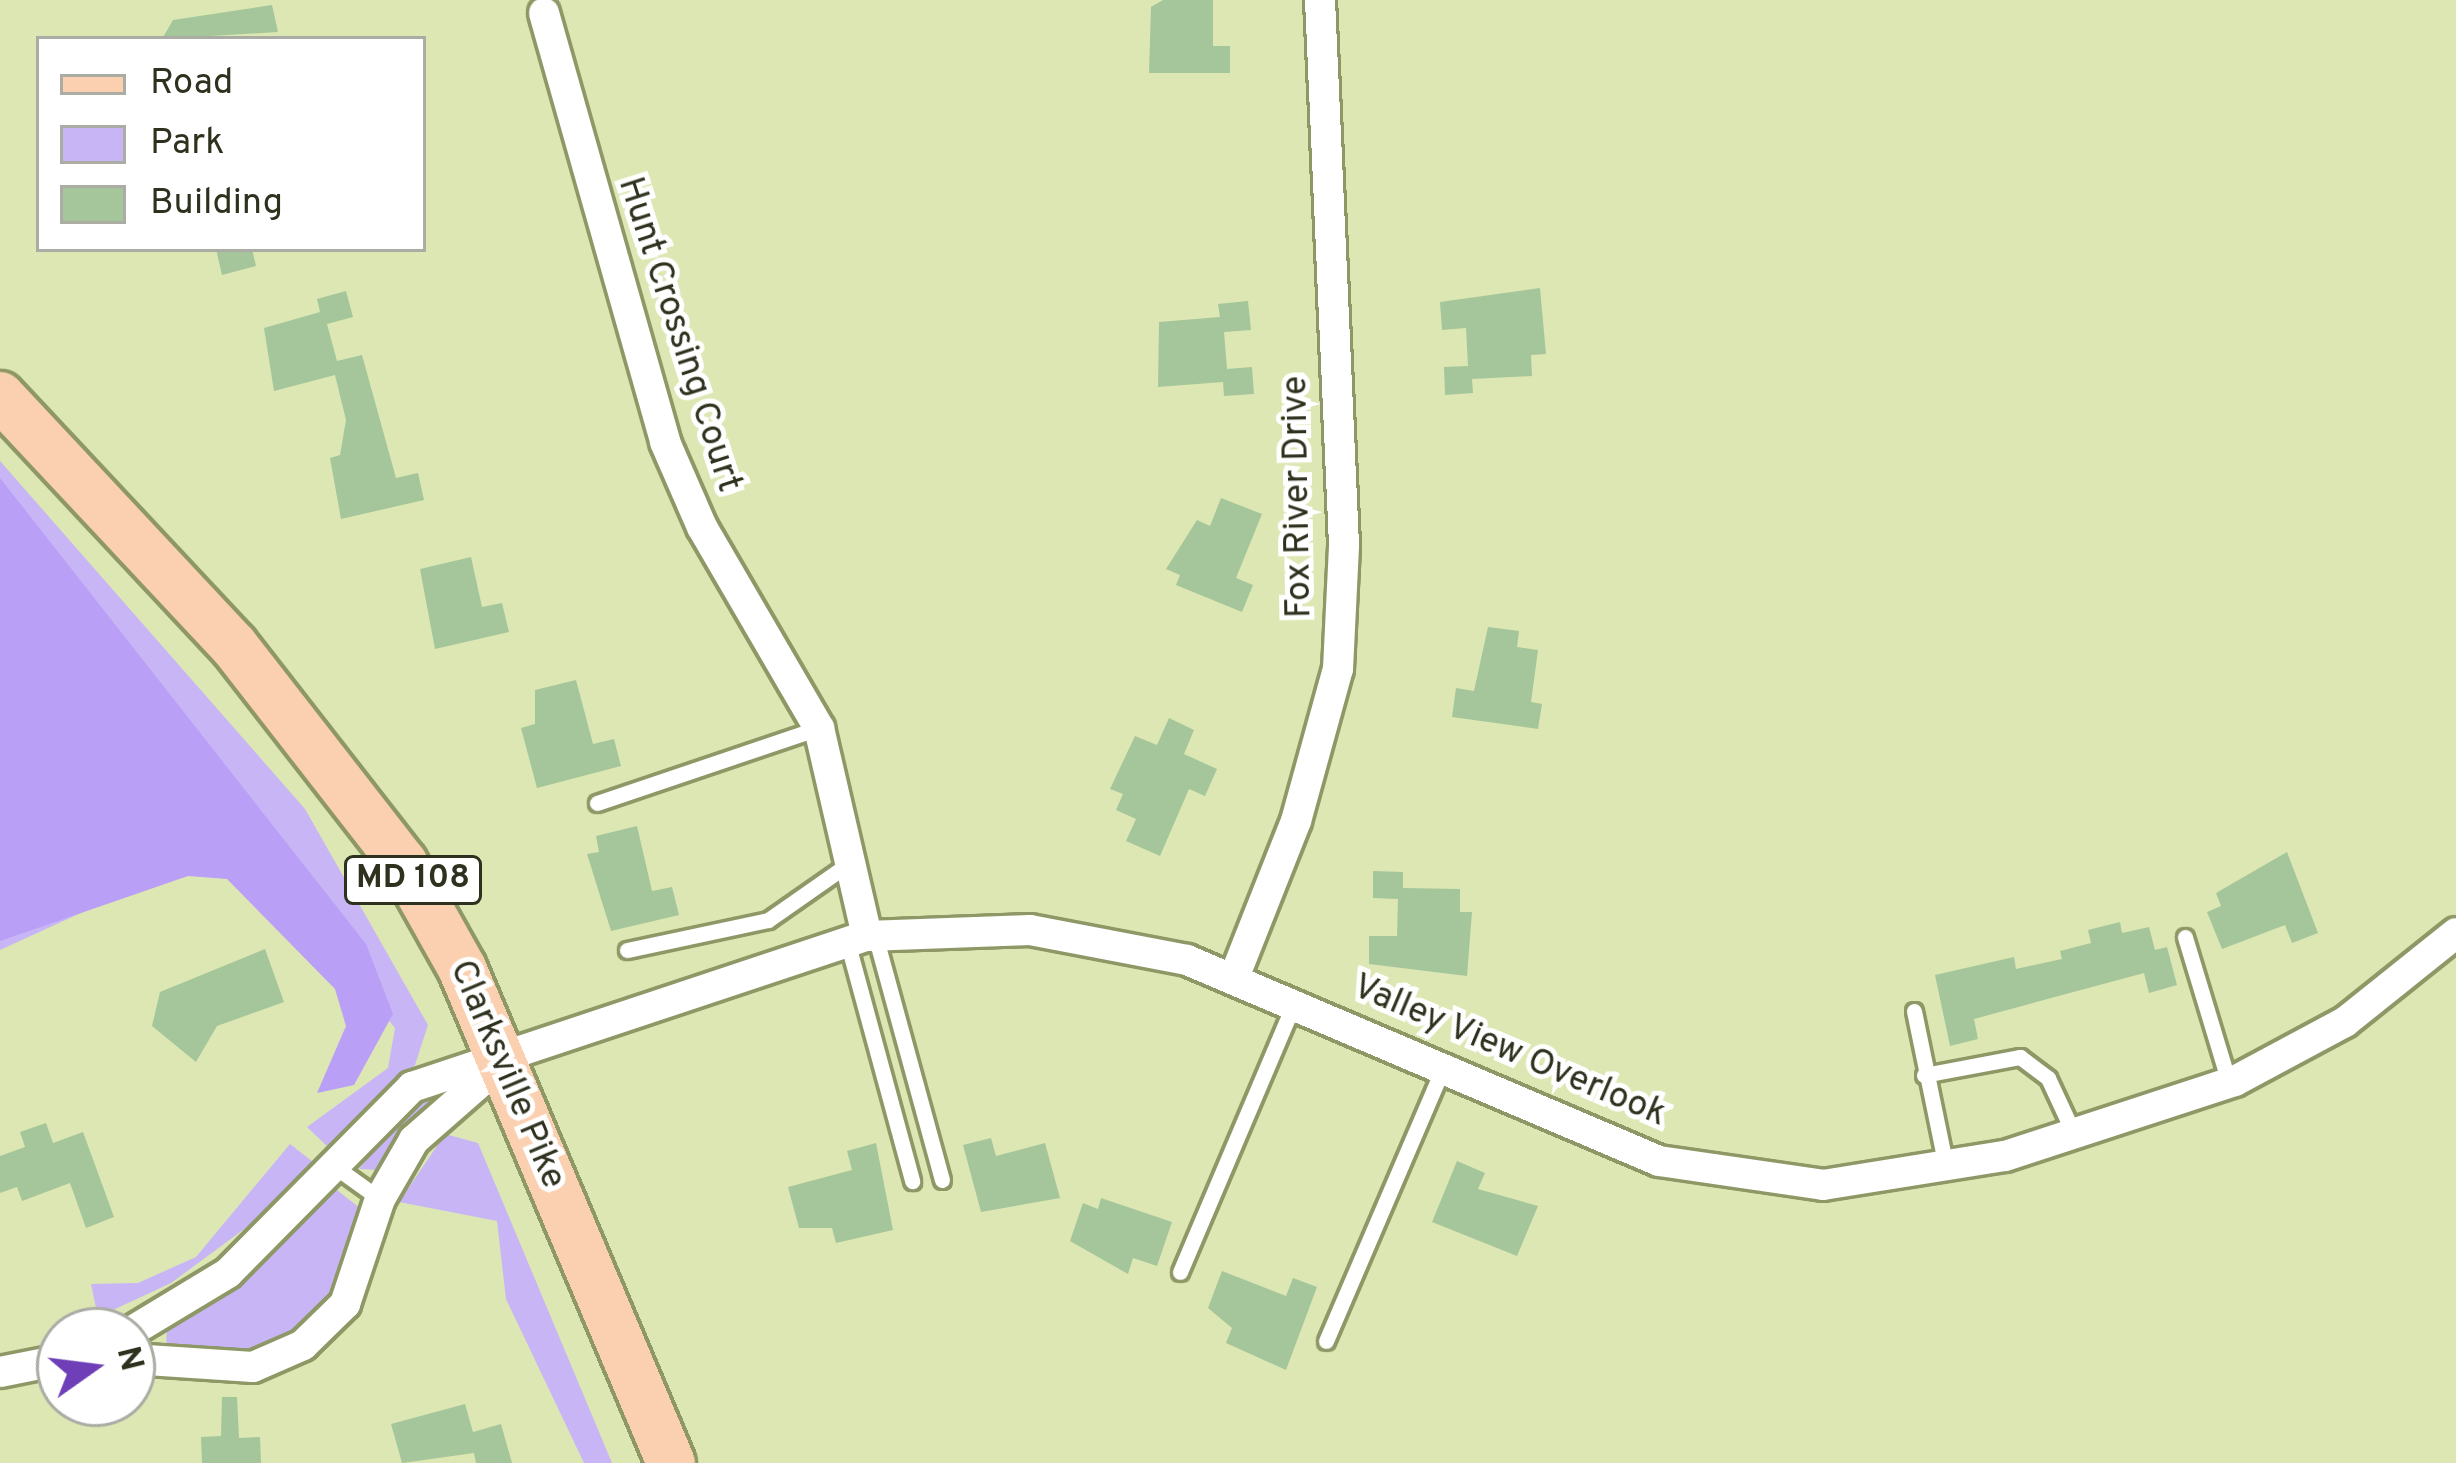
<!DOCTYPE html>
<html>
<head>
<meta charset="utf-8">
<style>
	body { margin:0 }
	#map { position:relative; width:2456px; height:1463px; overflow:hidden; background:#dce7b3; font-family:Overpass,sans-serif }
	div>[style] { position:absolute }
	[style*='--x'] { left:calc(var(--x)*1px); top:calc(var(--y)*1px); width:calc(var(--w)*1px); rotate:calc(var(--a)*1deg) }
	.green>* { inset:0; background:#c8b5f6 }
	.forest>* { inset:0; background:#ba9ff7 }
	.building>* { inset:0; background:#a5c69a }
	.roads { filter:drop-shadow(3px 0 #8e9866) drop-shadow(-3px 0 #8e9866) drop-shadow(0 3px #8e9866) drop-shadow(0 -3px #8e9866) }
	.service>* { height:15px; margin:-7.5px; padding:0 7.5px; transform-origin:7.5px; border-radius:7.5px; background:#fff }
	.minor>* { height:30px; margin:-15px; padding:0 15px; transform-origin:15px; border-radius:15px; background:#fff }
	.primary>* { height:48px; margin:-24px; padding:0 24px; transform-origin:24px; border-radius:24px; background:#fbd0b0 }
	span { translate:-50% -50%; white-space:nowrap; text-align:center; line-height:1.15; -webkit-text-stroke:10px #fff; paint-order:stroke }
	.shield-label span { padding:3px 9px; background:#fff; border:3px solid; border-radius:9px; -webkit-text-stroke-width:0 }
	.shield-label { font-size:33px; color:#2d311d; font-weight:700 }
	.street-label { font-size:36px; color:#2d311d }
	.legend { position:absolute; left:36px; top:36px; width:390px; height:216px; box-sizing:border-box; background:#fff; border:3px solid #abada5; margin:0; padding:15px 21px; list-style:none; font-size:36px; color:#2d311d }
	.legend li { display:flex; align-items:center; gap:24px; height:60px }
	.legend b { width:60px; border:3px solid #abada5 }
	.north { position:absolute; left:36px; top:1307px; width:120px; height:120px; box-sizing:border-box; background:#fff; border:3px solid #abada5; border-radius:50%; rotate:76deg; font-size:33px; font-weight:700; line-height:48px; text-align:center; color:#2d311d }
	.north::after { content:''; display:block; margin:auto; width:42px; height:54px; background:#6e3fb7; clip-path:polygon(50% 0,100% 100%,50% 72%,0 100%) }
</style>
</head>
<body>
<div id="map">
	<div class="green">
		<div style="clip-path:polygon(0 461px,305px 809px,428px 1025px,415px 1065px,327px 1146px,307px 1127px,388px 1068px,395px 1028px,240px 840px,0 950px)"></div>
		<div style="clip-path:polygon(455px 1089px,379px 1170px,359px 1169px,419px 1096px)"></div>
		<div style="clip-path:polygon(445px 1134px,478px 1143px,612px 1463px,584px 1463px,506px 1299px,497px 1221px,399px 1202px)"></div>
		<div style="clip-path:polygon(290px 1144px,313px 1162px,251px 1224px,171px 1283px,98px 1317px,91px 1284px,138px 1283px,196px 1257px)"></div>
		<div style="clip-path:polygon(337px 1190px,361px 1209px,338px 1292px,298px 1335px,259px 1354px,166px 1349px,167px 1326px)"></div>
	</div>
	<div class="forest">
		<div style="clip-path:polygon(0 478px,366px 944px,393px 1014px,354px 1085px,317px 1093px,346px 1026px,335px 989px,227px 879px,188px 876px,0 941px)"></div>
	</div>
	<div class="building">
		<div style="clip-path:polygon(1163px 0,1213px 0,1213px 46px,1230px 46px,1230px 73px,1149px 73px,1151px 7px)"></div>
		<div style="clip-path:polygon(272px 5px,278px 32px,162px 39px,173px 20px)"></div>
		<div style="clip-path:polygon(216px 249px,252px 249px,256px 266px,222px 275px)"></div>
		<div style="clip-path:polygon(1540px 288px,1546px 354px,1531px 355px,1532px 376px,1472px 379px,1473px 393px,1445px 395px,1444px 367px,1468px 366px,1466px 328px,1442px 330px,1440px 302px)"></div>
		<div style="clip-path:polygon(346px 291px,353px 317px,327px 324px,337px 361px,362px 355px,396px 478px,418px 473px,424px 500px,341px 519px,330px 458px,340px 455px,346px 420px,335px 375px,274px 391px,264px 328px,320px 312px,317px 299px)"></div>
		<div style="clip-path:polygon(1248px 301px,1251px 330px,1224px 332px,1227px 369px,1252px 367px,1254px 394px,1224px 396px,1223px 382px,1158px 387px,1159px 322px,1220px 317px,1218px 304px)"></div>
		<div style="clip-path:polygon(1221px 498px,1262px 514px,1236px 578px,1253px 585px,1242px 612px,1176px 585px,1180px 575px,1166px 569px,1197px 520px,1210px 526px)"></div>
		<div style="clip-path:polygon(471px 557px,482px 607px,502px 603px,509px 632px,435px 649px,420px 569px)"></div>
		<div style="clip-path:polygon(1488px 627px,1519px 631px,1517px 647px,1538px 650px,1531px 702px,1542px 704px,1538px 729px,1452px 717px,1456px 688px,1474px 691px)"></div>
		<div style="clip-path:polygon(576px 680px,593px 744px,614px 739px,621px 766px,537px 788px,521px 728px,535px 724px,535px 690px)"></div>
		<div style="clip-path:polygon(1169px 718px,1194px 730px,1184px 754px,1217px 769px,1205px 796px,1189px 789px,1160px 856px,1126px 841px,1136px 819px,1116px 810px,1123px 794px,1110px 789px,1135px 736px,1157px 745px)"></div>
		<div style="clip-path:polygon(637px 826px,652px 891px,672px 887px,679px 915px,611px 931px,587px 854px,599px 852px,596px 836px)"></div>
		<div style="clip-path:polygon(2287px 852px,2318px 933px,2292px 943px,2285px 925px,2222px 949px,2207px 912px,2221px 906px,2216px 893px)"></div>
		<div style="clip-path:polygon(1373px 871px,1403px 872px,1403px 888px,1460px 889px,1460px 912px,1472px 912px,1467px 976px,1369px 964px,1369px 936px,1397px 936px,1398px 899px,1373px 898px)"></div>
		<div style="clip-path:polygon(2120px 922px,2122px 933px,2149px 927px,2155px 950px,2167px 947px,2177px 985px,2149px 993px,2144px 973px,2040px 1001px,1974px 1019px,1978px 1039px,1950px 1046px,1935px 975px,2014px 957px,2016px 969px,2062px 959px,2060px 951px,2091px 943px,2088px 930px)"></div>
		<div style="clip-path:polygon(265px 949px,284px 1002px,217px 1026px,196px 1062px,152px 1026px,160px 992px)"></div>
		<div style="clip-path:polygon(46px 1123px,53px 1143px,83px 1132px,114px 1217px,86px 1228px,70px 1183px,22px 1201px,17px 1187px,0 1193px,0 1156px,25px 1147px,20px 1132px)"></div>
		<div style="clip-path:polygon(991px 1138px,996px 1156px,1045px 1143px,1060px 1198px,981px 1212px,963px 1145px)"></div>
		<div style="clip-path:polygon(876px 1143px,893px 1230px,836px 1243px,832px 1228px,799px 1228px,788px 1187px,852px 1170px,847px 1151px)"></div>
		<div style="clip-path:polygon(1457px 1161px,1485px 1173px,1478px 1189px,1538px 1206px,1517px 1256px,1432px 1222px)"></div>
		<div style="clip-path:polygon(1101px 1198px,1172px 1222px,1157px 1266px,1133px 1258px,1128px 1274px,1070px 1241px,1083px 1203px,1098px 1209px)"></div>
		<div style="clip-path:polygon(1222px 1271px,1286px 1296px,1293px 1278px,1317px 1287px,1286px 1370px,1226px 1343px,1232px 1328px,1208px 1308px)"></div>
		<div style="clip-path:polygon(222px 1397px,237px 1397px,239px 1438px,260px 1437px,261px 1463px,202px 1463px,201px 1437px,221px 1436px)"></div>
		<div style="clip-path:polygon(465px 1404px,473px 1432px,501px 1424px,512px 1463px,476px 1463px,474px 1453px,402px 1463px,391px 1424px)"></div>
	</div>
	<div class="roads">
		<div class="service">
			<div style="--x:597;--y:803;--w:234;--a:-18.7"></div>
			<div style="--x:875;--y:935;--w:254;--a:74.7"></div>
			<div style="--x:2185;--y:937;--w:152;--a:73.2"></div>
			<div style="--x:847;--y:941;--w:249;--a:74.8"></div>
			<div style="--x:627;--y:950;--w:144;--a:-12"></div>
			<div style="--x:768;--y:920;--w:101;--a:-34.9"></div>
			<div style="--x:1914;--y:1011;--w:159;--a:78.4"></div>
			<div style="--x:1924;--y:1075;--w:98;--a:-10.6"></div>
			<div style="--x:2020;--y:1057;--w:35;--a:37"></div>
			<div style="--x:2048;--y:1078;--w:62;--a:65.1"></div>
			<div style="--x:334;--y:1166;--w:57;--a:35.7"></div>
			<div style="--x:1180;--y:1272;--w:291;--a:-67"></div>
			<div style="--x:1326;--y:1341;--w:297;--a:-66.8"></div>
		</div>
		<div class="minor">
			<div style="--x:544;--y:13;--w:446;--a:74.2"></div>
			<div style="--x:665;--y:442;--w:93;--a:66.5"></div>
			<div style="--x:702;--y:527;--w:233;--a:59.8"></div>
			<div style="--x:819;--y:728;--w:213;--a:77"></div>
			<div style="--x:1235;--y:975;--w:166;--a:-68.4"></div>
			<div style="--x:1296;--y:821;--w:158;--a:-74.6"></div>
			<div style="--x:1338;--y:669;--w:124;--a:-87.2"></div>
			<div style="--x:1344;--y:545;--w:546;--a:-92.52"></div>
			<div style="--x:132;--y:1331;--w:112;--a:-31.1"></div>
			<div style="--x:228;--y:1273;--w:262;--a:-45.3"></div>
			<div style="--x:412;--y:1087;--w:479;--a:-18.4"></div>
			<div style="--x:867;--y:936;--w:163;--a:-2.1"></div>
			<div style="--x:1030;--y:930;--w:160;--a:10.8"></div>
			<div style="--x:1187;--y:960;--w:513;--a:23.07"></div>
			<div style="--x:1659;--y:1161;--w:166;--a:8.3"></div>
			<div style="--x:1823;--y:1185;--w:184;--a:-9.1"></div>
			<div style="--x:2005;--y:1156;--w:242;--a:-18.1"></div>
			<div style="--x:2235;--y:1081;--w:125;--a:-28.2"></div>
			<div style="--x:2345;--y:1022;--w:142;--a:-38.7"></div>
			<div style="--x:132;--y:1359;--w:121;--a:3.8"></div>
			<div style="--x:253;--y:1367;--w:55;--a:-23.7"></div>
			<div style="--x:303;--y:1345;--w:59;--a:-44.3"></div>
			<div style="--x:345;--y:1304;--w:111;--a:-71.6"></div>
			<div style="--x:380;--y:1199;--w:68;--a:-60"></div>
			<div style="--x:414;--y:1140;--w:118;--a:-41.2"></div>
			<div style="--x:0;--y:1372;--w:61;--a:-11.3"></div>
		</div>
		<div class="primary">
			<div style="--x:0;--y:396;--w:342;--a:46.9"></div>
			<div style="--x:234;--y:646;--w:275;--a:52.1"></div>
			<div style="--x:403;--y:863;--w:120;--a:60.7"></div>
			<div style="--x:462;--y:968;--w:537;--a:67.11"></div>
		</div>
	</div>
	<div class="shield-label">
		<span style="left:413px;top:880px">MD 108</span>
	</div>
	<div class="street-label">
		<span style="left:678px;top:335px;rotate:72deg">Hunt Crossing Court</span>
		<span style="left:1299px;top:497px;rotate:-91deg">Fox River Drive</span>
		<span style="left:1509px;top:1052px;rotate:23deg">Valley View Overlook</span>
		<span style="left:506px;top:1075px;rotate:67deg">Clarksville Pike</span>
	</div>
	<ul class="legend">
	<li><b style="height:15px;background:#fbd0b0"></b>Road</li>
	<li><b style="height:33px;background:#c8b5f6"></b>Park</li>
	<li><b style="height:33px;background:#a5c69a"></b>Building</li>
	</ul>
	<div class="north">N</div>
</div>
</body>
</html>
